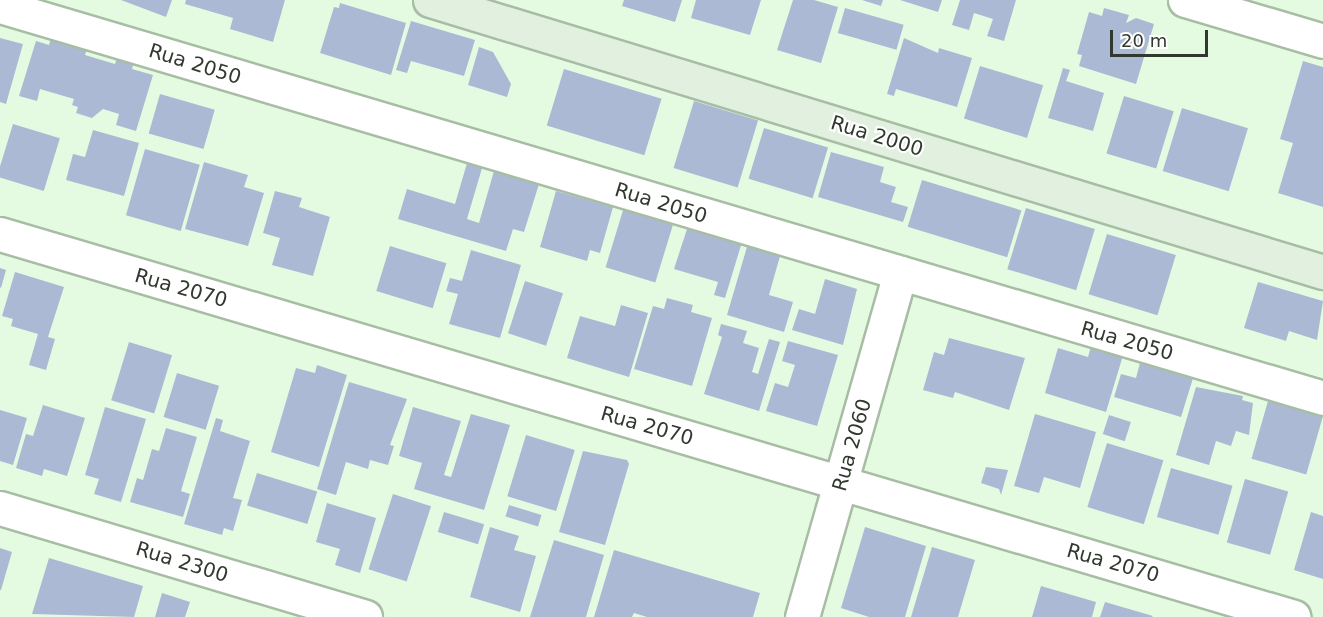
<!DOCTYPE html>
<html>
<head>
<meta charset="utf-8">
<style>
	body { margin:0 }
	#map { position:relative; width:1323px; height:617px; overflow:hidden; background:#e5fbe1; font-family:"DejaVu Sans",sans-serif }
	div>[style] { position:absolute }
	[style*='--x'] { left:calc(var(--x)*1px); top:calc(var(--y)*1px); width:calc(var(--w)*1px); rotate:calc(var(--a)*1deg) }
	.building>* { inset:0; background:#acb9d5; transform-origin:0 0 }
	.roads { filter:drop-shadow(2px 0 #a7bda4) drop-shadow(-2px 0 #a7bda4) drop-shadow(0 2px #a7bda4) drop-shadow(0 -2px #a7bda4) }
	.street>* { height:33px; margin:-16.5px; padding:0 16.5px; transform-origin:16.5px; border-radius:16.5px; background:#fff }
	.secondary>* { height:33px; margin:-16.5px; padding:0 16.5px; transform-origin:16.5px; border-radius:16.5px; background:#e1f0df }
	span { translate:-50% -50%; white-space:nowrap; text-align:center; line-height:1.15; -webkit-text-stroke:4.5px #fff; paint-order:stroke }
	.street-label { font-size:20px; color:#31392f }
	.scale { position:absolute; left:1110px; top:30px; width:98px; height:27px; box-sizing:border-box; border:3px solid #31392f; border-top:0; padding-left:8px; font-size:18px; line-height:21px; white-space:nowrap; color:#31392f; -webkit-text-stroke:4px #fff; paint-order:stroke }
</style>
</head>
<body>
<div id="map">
	<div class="building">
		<div style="clip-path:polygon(121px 0,172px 0,166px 17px)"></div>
		<div style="clip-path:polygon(186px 0,285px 0,273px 42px,230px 29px,233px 18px,185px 4px)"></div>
		<div style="clip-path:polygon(624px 0,682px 0,675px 22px,622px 6px)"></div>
		<div style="clip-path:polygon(696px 0,761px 0,750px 35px,691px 18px)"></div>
		<div style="clip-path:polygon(793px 0,814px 0,838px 7px,821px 63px,777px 50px)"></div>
		<div style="clip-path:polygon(862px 0,883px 0,881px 6px)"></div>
		<div style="clip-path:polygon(900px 0,942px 0,938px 12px)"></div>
		<div style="clip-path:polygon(960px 0,1016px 0,1004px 41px,987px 36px,993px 19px,974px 13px,969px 30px,952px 25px)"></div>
		<div style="clip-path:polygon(340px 3px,406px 23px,391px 75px,320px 53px,334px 7px,339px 8px)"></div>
		<div style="left:845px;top:8px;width:61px;height:26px;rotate:16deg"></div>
		<div style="clip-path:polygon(1104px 8px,1129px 15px,1126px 23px,1136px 18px,1154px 24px,1136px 84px,1079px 66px,1082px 55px,1077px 54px,1089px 12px,1102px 16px)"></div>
		<div style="clip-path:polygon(411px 21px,475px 40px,464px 76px,411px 61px,407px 73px,396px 70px)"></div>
		<div style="clip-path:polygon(0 38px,23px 44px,6px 104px,0 102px)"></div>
		<div style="clip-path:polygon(51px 38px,87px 48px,85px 55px,115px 64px,117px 57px,134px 62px,132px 69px,153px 75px,136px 131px,116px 125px,119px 114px,103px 109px,92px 118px,76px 113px,78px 107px,72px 105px,74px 99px,40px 89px,37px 101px,19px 96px,36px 41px,49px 45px)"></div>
		<div style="clip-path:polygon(904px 38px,938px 53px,939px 48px,972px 58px,957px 107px,896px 89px,894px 96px,887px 94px)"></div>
		<div style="clip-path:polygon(479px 47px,493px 52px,511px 84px,507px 97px,468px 85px)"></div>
		<div style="clip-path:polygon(1303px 61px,1323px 67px,1323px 207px,1278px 193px,1293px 143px,1280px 139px)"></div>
		<div style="left:980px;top:66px;width:66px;height:55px;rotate:17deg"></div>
		<div style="clip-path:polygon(1063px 68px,1070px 70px,1066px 81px,1104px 93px,1093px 131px,1048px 118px)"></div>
		<div style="left:564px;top:69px;width:102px;height:59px;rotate:17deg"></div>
		<div style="left:160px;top:94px;width:57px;height:41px;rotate:16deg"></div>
		<div style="left:1124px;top:96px;width:52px;height:60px;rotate:17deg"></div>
		<div style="left:694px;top:101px;width:67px;height:70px;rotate:17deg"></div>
		<div style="left:1182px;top:108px;width:69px;height:66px;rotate:17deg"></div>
		<div style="left:13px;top:124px;width:49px;height:55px;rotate:17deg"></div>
		<div style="left:764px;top:128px;width:67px;height:53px;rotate:17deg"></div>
		<div style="clip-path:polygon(93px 130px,139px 143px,124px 196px,66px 180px,73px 154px,85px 157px)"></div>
		<div style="left:145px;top:149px;width:57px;height:69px;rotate:16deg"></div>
		<div style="clip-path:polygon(831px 152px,884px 167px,880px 182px,896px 187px,891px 202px,908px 207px,903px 222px,818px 197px)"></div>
		<div style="clip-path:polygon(470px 153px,485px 158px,467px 219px,479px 223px,494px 171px,539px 184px,524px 232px,513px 229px,506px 251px,398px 219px,407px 189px,455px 204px)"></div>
		<div style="clip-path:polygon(204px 162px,248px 175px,244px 187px,264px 193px,248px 246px,185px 229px)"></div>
		<div style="left:922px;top:180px;width:104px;height:49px;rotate:17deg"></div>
		<div style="clip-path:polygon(275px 191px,302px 198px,299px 207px,330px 217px,313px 276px,272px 265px,280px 238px,263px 233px)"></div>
		<div style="clip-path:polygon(556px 191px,613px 207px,600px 253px,590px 250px,587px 261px,540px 247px)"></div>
		<div style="left:624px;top:207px;width:52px;height:63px;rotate:17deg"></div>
		<div style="left:1026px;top:208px;width:72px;height:64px;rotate:17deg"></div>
		<div style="clip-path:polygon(688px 226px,742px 242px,725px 298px,714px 295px,718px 282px,674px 269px)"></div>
		<div style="left:1107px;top:234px;width:72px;height:63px;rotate:17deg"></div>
		<div style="clip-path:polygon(749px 240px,782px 249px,769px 295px,793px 302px,784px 332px,727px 315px)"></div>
		<div style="left:390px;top:246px;width:59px;height:47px;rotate:17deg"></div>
		<div style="clip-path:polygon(471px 250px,521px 265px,500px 338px,449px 324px,458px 294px,446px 291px,450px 278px,462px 281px)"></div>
		<div style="clip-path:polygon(0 268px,6px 270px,1px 288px,0 287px)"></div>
		<div style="clip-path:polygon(15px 272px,64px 287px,48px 337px,55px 339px,46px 370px,29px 365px,38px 334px,11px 326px,13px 319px,2px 316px)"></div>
		<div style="clip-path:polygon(825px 279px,857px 289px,843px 345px,792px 330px,799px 309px,815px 314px)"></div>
		<div style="left:525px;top:281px;width:40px;height:55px;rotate:18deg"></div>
		<div style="clip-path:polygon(1258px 282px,1323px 301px,1317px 340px,1289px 331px,1286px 341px,1244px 328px)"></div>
		<div style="clip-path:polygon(667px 298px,693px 305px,691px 312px,712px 318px,692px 386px,634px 369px,653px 306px,664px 309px)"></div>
		<div style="clip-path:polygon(621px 305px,648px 313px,629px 377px,567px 358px,580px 316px,615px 326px)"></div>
		<div style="clip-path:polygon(721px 324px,747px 331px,743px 343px,759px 348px,752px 372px,758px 374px,769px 339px,780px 342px,759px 411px,704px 394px,722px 337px,718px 335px)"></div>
		<div style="clip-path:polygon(949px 338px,1025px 358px,1009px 410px,955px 392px,953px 398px,923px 390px,934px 352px,944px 355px)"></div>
		<div style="clip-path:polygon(788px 341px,838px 355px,817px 426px,766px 411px,775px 383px,788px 387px,795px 365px,782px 361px)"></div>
		<div style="left:129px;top:342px;width:45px;height:61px;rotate:17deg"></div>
		<div style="clip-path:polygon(1092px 343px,1124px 352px,1106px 412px,1045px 393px,1058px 348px,1088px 357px)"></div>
		<div style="clip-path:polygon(1146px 360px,1194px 375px,1181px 417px,1114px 397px,1121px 374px,1136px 378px,1140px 363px)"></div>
		<div style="clip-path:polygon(317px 365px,347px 375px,319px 467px,271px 452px,296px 368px,315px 373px)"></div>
		<div style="left:177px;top:373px;width:44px;height:46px;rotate:17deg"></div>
		<div style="clip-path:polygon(349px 382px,407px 399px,390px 445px,394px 446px,388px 465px,370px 460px,368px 469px,346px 462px,336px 495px,317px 489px)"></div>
		<div style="clip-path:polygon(1196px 387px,1243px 396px,1242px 400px,1253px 403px,1249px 435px,1236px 431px,1231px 446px,1216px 441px,1209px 465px,1176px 455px)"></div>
		<div style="left:1268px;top:401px;width:57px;height:60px;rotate:16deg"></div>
		<div style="clip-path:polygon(43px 405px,85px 418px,67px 476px,44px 469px,42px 476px,16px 468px,26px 434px,33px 436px)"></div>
		<div style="clip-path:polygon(105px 407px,146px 419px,121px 502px,94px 494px,99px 479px,85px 475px)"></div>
		<div style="clip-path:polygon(413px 407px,461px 421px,444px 475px,451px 477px,471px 414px,510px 425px,484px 510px,414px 489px,422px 463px,399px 456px)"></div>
		<div style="clip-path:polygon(0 410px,27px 418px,13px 465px,0 461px)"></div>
		<div style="clip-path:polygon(1035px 414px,1096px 432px,1080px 488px,1044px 477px,1039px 493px,1014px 486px)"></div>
		<div style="left:1109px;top:415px;width:23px;height:20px;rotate:18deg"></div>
		<div style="clip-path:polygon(216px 418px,223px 420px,220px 431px,250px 441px,233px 498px,242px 500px,233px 531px,224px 528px,222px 535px,184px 524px)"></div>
		<div style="clip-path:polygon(166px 428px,197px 437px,181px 491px,190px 494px,183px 517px,130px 502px,137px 478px,143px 480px,152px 449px,159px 451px)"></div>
		<div style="left:526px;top:435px;width:51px;height:64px;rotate:17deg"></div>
		<div style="left:1107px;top:443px;width:59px;height:67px;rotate:17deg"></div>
		<div style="clip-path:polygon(583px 451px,627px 460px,629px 464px,605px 545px,559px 532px)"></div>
		<div style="clip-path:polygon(986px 467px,1008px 470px,1001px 495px,999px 489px,981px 483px)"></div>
		<div style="left:1171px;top:468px;width:64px;height:51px;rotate:16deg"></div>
		<div style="left:257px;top:473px;width:63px;height:34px;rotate:17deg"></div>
		<div style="left:1245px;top:479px;width:45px;height:66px;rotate:16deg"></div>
		<div style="left:393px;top:494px;width:40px;height:79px;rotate:18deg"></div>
		<div style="clip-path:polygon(327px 503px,376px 518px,360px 573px,335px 565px,340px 549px,316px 542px)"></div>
		<div style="left:509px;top:505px;width:34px;height:12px;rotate:17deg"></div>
		<div style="left:444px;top:512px;width:42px;height:21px;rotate:17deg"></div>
		<div style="clip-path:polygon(1311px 512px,1323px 516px,1323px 579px,1294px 570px)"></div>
		<div style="clip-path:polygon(490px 527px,519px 536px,514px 550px,536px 556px,520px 612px,470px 597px)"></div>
		<div style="clip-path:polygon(865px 527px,926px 546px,905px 617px,869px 617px,841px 608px)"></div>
		<div style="clip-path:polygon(554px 540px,604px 555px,586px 617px,530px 617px)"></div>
		<div style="clip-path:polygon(932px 547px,975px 560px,958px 617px,911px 617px)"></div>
		<div style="clip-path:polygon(0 548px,12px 552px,1px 590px,0 590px)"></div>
		<div style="clip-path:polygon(614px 550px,760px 593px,753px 617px,647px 617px,634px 613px,632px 617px,594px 617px)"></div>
		<div style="clip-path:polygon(49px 558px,143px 586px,134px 617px,32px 614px)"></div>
		<div style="clip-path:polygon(1041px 586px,1096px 602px,1092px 617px,1032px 617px)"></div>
		<div style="clip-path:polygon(162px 593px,190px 602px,185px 617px,155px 617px)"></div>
		<div style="clip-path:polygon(1105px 602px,1153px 616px,1152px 617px,1100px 617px)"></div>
	</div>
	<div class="roads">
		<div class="street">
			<div style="--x:1185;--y:0;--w:144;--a:16.5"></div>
			<div style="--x:0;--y:6;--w:1380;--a:16.5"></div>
			<div style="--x:0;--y:234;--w:1349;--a:16.49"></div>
			<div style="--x:0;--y:508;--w:381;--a:16.6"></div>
			<div style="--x:802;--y:617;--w:358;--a:-74.1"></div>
		</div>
		<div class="secondary">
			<div style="--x:430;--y:0;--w:934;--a:16.94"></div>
		</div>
	</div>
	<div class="street-label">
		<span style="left:195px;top:64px;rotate:17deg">Rua 2050</span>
		<span style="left:877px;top:136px;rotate:17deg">Rua 2000</span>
		<span style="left:661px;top:203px;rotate:17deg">Rua 2050</span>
		<span style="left:181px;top:288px;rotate:16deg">Rua 2070</span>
		<span style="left:1127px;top:341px;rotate:16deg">Rua 2050</span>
		<span style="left:647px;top:426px;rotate:16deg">Rua 2070</span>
		<span style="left:852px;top:445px;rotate:-74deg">Rua 2060</span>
		<span style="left:182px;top:562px;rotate:17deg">Rua 2300</span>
		<span style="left:1113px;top:563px;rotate:16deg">Rua 2070</span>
	</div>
	<div class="scale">20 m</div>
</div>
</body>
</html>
